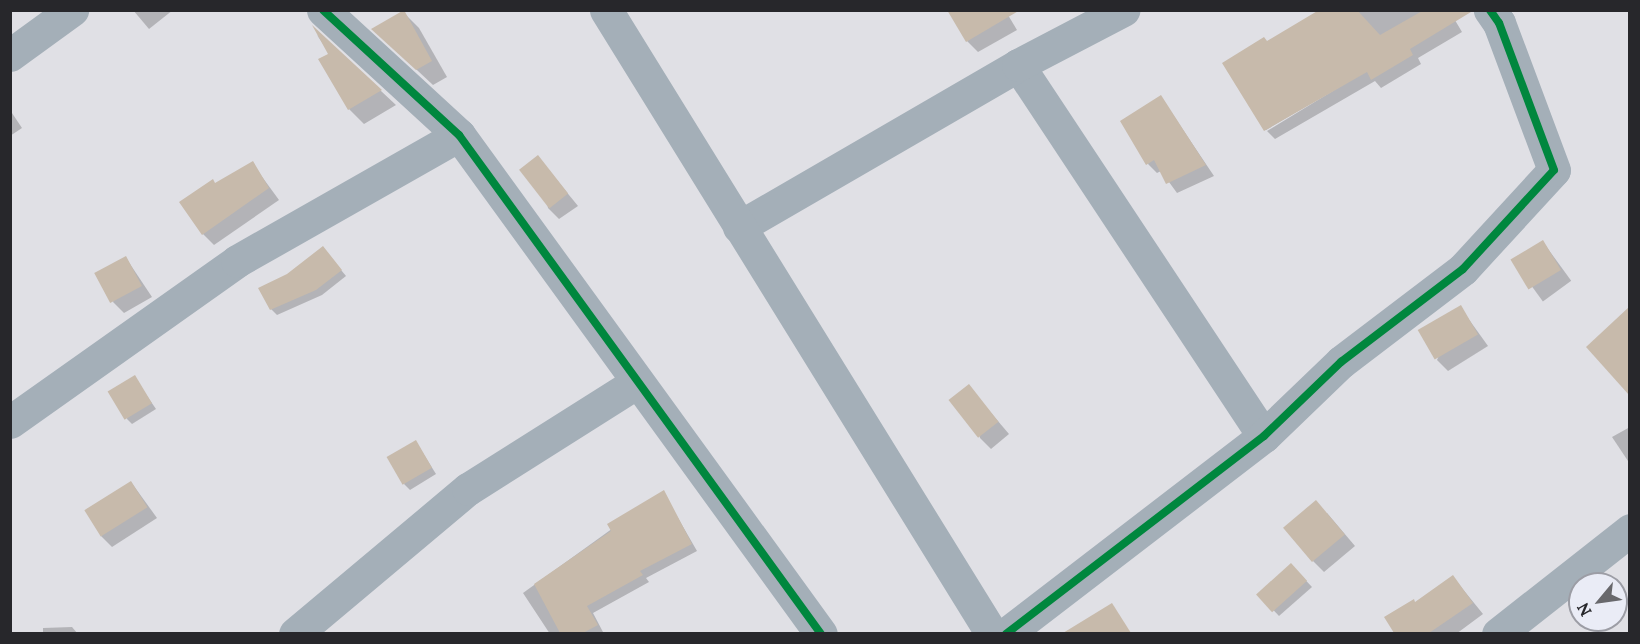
<!DOCTYPE html>
<html>
<head>
<meta charset="utf-8">
<style>
	body { margin:0 }
	#map { position:relative; width:1640px; height:644px; overflow:hidden; background:#e0e0e5; font-family:Lora,serif }
	div>[style] { position:absolute }
	[style*='--x'] { left:calc(var(--x)*1px); top:calc(var(--y)*1px); width:calc(var(--w)*1px); rotate:calc(var(--a)*1deg) }
	.shadow>* { inset:0; background:#0003; transform-origin:0 0 }
	.building>* { inset:0; background:#c7baab; transform-origin:0 0 }
	.minor>* { height:33px; margin:-16.5px; padding:0 16.5px; transform-origin:16.5px; border-radius:16.5px; background:#a4afb8 }
	.tertiary>* { height:33px; margin:-16.5px; padding:0 16.5px; transform-origin:16.5px; border-radius:16.5px; background:#a4afb8 }
	.cycleway>* { height:8px; margin:-4px; padding:0 4px; transform-origin:4px; border-radius:4px; background:#00873e }
	span { translate:-50% -50%; white-space:nowrap; text-align:center; line-height:1.15; -webkit-text-stroke:4.5px #eaecf6; paint-order:stroke }
	.frame { position:absolute; inset:0; border:12px solid #27272b; pointer-events:none }
	.north { position:absolute; left:1568px; top:572px; width:60px; height:60px; box-sizing:border-box; background:#eaecf6; border:2px solid #9c9da5; border-radius:50%; rotate:241deg; font-size:16px; font-weight:700; line-height:24px; text-align:center; color:#27272b }
	.north::after { content:''; display:block; margin:auto; width:21px; height:27px; background:#68686c; clip-path:polygon(50% 0,100% 100%,50% 72%,0 100%) }
</style>
</head>
<body>
<div id="map">
	<div class="shadow">
		<div style="clip-path:polygon(133px 10px,173px 10px,149px 29px)"></div>
		<div style="clip-path:polygon(1005px 10px,1017px 30px,978px 52px,967px 41px)"></div>
		<div style="clip-path:polygon(1330px 10px,1449px 10px,1462px 32px,1418px 58px,1421px 64px,1381px 88px,1375px 81px,1275px 139px,1267px 131px,1372px 67px,1266px 130px,1224px 64px)"></div>
		<div style="clip-path:polygon(403px 12px,419px 28px,447px 77px,433px 85px,389px 44px)"></div>
		<div style="clip-path:polygon(317px 35px,381px 91px,396px 105px,364px 124px,349px 109px,330px 54px)"></div>
		<div style="clip-path:polygon(1161px 97px,1214px 176px,1177px 193px,1161px 171px,1157px 173px,1148px 164px)"></div>
		<div style="clip-path:polygon(10px 110px,22px 128px,10px 136px)"></div>
		<div style="clip-path:polygon(538px 157px,578px 206px,559px 219px,548px 208px)"></div>
		<div style="clip-path:polygon(252px 163px,279px 200px,214px 245px,203px 234px,216px 185px)"></div>
		<div style="left:1543px;top:242px;width:48px;height:35px;rotate:54deg"></div>
		<div style="clip-path:polygon(323px 248px,346px 276px,322px 295px,277px 315px,271px 309px,287px 275px)"></div>
		<div style="clip-path:polygon(126px 258px,152px 297px,124px 313px,113px 302px)"></div>
		<div style="clip-path:polygon(1460px 307px,1488px 346px,1448px 371px,1437px 360px)"></div>
		<div style="clip-path:polygon(1621px 317px,1630px 326px,1630px 393px,1588px 347px)"></div>
		<div style="clip-path:polygon(134px 377px,156px 409px,132px 424px,127px 419px)"></div>
		<div style="clip-path:polygon(968px 386px,1009px 434px,991px 449px,980px 438px)"></div>
		<div style="clip-path:polygon(1630px 427px,1630px 464px,1612px 437px)"></div>
		<div style="clip-path:polygon(416px 442px,436px 474px,410px 490px,404px 484px)"></div>
		<div style="clip-path:polygon(131px 482px,157px 518px,112px 547px,101px 536px)"></div>
		<div style="clip-path:polygon(663px 492px,697px 551px,646px 578px,649px 582px,593px 613px,603px 632px,550px 634px,523px 593px)"></div>
		<div style="clip-path:polygon(1327px 513px,1355px 546px,1324px 572px,1313px 561px)"></div>
		<div style="clip-path:polygon(1296px 570px,1312px 587px,1279px 616px,1258px 594px)"></div>
		<div style="clip-path:polygon(1453px 577px,1483px 614px,1456px 634px,1395px 634px,1386px 617px,1416px 603px)"></div>
		<div style="clip-path:polygon(72px 627px,78px 634px,43px 634px,43px 628px)"></div>
	</div>
	<div class="building">
		<div style="clip-path:polygon(404px 10px,432px 61px,416px 70px,371px 29px)"></div>
		<div style="clip-path:polygon(947px 10px,1020px 10px,966px 42px)"></div>
		<div style="clip-path:polygon(1319px 10px,1357px 10px,1380px 35px,1424px 10px,1471px 12px,1410px 49px,1413px 55px,1371px 80px,1367px 72px,1264px 131px,1222px 63px,1264px 37px,1267px 41px)"></div>
		<div style="clip-path:polygon(312px 25px,382px 90px,348px 110px,318px 59px,328px 54px)"></div>
		<div style="clip-path:polygon(1161px 95px,1206px 165px,1166px 184px,1154px 160px,1146px 165px,1120px 121px)"></div>
		<div style="left:538px;top:155px;width:49px;height:24px;rotate:52deg"></div>
		<div style="clip-path:polygon(253px 161px,269px 188px,202px 235px,179px 202px,213px 179px,215px 183px)"></div>
		<div style="left:1543px;top:240px;width:35px;height:38px;rotate:59deg"></div>
		<div style="clip-path:polygon(323px 246px,342px 270px,316px 290px,270px 310px,258px 288px,287px 274px)"></div>
		<div style="left:126px;top:256px;width:34px;height:36px;rotate:62deg"></div>
		<div style="left:1461px;top:305px;width:34px;height:50px;rotate:60deg"></div>
		<div style="clip-path:polygon(1629px 307px,1629px 395px,1586px 347px)"></div>
		<div style="left:135px;top:375px;width:33px;height:32px;rotate:59deg"></div>
		<div style="left:969px;top:384px;width:48px;height:26px;rotate:52deg"></div>
		<div style="left:416px;top:440px;width:32px;height:34px;rotate:60deg"></div>
		<div style="left:131px;top:481px;width:31px;height:55px;rotate:58deg"></div>
		<div style="clip-path:polygon(664px 490px,692px 544px,640px 571px,643px 575px,587px 606px,598px 625px,583px 633px,560px 633px,534px 584px,611px 531px,607px 524px)"></div>
		<div style="left:1316px;top:500px;width:45px;height:43px;rotate:50deg"></div>
		<div style="left:1291px;top:563px;width:24px;height:47px;rotate:48deg"></div>
		<div style="clip-path:polygon(1453px 575px,1473px 603px,1429px 633px,1394px 633px,1384px 617px,1414px 599px,1415px 602px)"></div>
		<div style="clip-path:polygon(1112px 603px,1131px 633px,1063px 633px)"></div>
	</div>
	<div class="minor">
		<div style="--x:323;--y:10;--w:185;--a:42.6"></div>
		<div style="--x:459;--y:135;--w:616;--a:54.04"></div>
		<div style="--x:10;--y:55;--w:77;--a:-36"></div>
		<div style="--x:1018;--y:65;--w:445;--a:56.5"></div>
		<div style="--x:739;--y:227;--w:323;--a:-30.1"></div>
		<div style="--x:1018;--y:65;--w:119;--a:-27.6"></div>
		<div style="--x:10;--y:422;--w:278;--a:-35.3"></div>
		<div style="--x:237;--y:261;--w:255;--a:-29.6"></div>
		<div style="--x:295;--y:634;--w:226;--a:-40"></div>
		<div style="--x:468;--y:489;--w:200;--a:-32.3"></div>
		<div style="--x:1006;--y:634;--w:325;--a:-37.5"></div>
		<div style="--x:1264;--y:436;--w:107;--a:-43.9"></div>
		<div style="--x:1341;--y:362;--w:153;--a:-37.3"></div>
		<div style="--x:1463;--y:269;--w:134;--a:-47.4"></div>
		<div style="--x:1554;--y:170;--w:157;--a:-110.5"></div>
		<div style="--x:1499;--y:23;--w:16;--a:-125"></div>
		<div style="--x:1498;--y:634;--w:168;--a:-38.2"></div>
	</div>
	<div class="tertiary">
		<div style="--x:606;--y:10;--w:734;--a:58.26"></div>
	</div>
	<div class="cycleway">
		<div style="--x:323;--y:10;--w:185;--a:42.6"></div>
		<div style="--x:459;--y:135;--w:616;--a:54.04"></div>
		<div style="--x:1006;--y:634;--w:325;--a:-37.5"></div>
		<div style="--x:1264;--y:436;--w:107;--a:-43.9"></div>
		<div style="--x:1341;--y:362;--w:153;--a:-37.3"></div>
		<div style="--x:1463;--y:269;--w:134;--a:-47.4"></div>
		<div style="--x:1554;--y:170;--w:157;--a:-110.5"></div>
		<div style="--x:1499;--y:23;--w:16;--a:-125"></div>
	</div>
	<div class="frame"></div>
	<div class="north">N</div>
</div>
</body>
</html>
